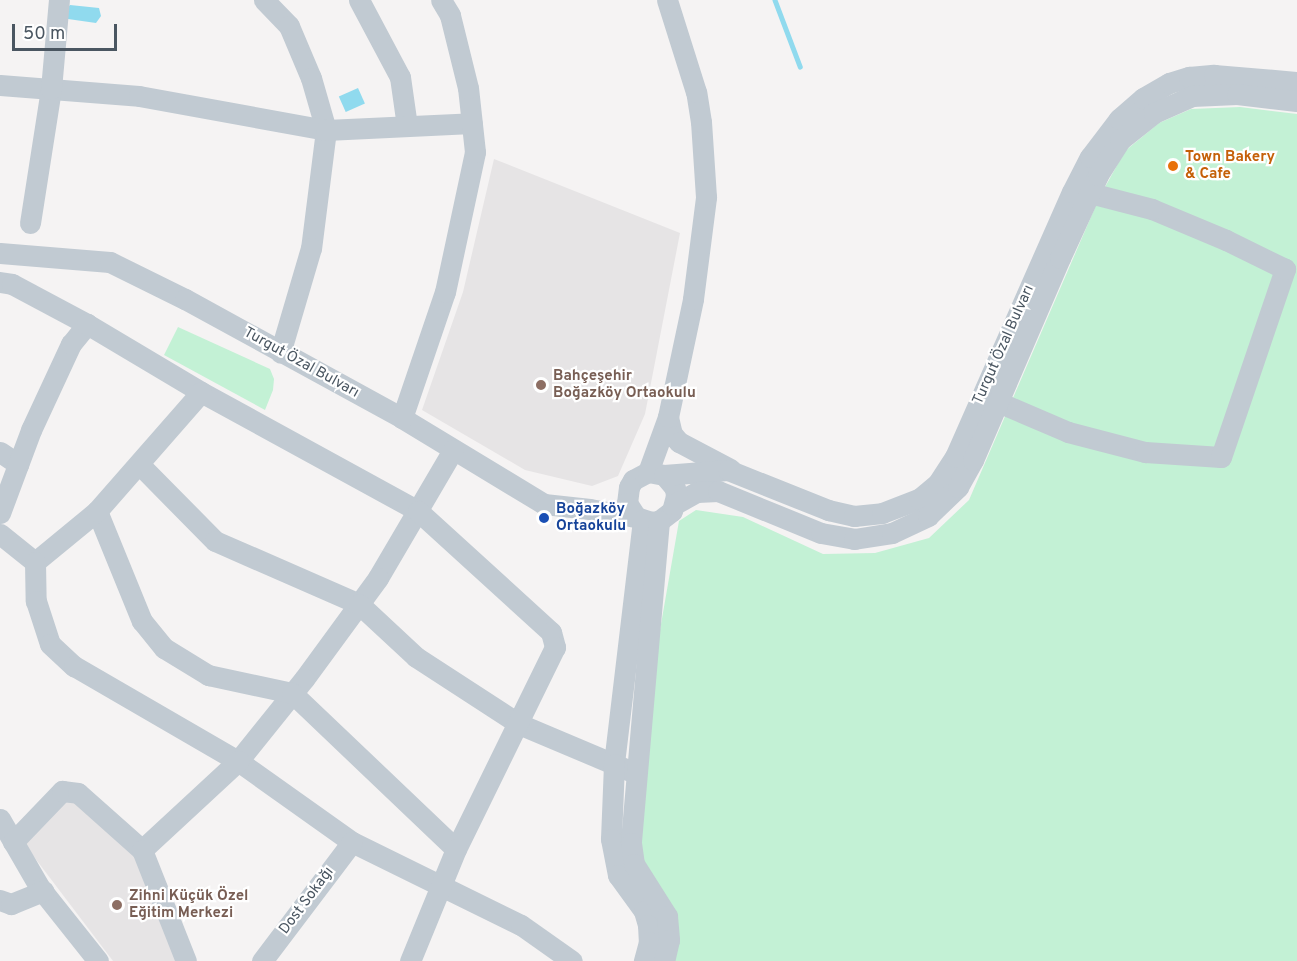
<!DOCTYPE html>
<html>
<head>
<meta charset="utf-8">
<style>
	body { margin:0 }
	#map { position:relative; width:1297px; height:961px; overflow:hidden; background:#f5f3f3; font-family:Overpass,sans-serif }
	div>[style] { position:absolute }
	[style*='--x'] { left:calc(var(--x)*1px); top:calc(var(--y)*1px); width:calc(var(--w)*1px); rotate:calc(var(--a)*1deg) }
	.education>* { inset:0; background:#e6e4e5 }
	.green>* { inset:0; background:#c3f1d5 }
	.water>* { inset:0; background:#90daee; transform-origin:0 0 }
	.stream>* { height:4.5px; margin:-2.25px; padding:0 2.25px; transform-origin:2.25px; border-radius:2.25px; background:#90daee }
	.minor>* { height:21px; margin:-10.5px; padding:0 10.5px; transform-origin:10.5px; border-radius:10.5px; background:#c1cad2 }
	.dots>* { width:16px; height:16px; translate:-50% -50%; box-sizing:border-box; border:3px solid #fff; border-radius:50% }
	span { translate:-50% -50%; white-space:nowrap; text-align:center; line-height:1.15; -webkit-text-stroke:4.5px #fff; paint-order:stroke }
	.food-label { font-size:15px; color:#c56008; font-weight:700 }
	.left { translate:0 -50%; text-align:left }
	.street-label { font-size:15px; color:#4a5661 }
	.education-label { font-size:15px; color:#785e54; font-weight:700 }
	.transit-label { font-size:15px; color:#164399; font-weight:700 }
	.scale { position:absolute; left:12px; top:24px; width:105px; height:27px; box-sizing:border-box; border:3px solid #4a5661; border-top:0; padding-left:8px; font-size:18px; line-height:21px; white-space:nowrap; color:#4a5661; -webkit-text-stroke:4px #fff; paint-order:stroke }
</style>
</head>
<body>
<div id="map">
	<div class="education">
		<div style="clip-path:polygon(494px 159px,680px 233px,645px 414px,618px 476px,592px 486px,525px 470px,422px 410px,463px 292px)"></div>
		<div style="clip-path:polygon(62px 791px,142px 850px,186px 961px,113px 961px,25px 845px)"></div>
	</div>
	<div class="green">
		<div style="clip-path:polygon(1240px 107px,1297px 114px,1297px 961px,664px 961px,631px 843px,635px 773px,679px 521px,696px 510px,743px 517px,823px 554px,875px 553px,929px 538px,969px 500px,1100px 196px,1125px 151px,1159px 123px,1191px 109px)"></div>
		<div style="clip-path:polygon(178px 327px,270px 369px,274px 379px,273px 390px,265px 410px,164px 355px)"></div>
	</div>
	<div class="water">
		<div style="clip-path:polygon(70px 5px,99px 8px,101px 16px,96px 23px,68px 19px,66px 10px)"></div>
		<div style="left:358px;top:88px;width:17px;height:21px;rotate:66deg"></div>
	</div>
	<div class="stream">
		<div style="--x:775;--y:0;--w:71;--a:69.3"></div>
	</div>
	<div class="minor">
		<div style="--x:264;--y:0;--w:36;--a:46"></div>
		<div style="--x:289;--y:26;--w:56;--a:67.1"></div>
		<div style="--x:311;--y:78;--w:54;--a:73.9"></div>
		<div style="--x:326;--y:130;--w:119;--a:97.2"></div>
		<div style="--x:311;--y:248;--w:109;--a:106.4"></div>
		<div style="--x:359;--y:0;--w:87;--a:62"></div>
		<div style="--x:400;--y:77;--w:49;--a:81.9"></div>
		<div style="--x:0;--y:85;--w:139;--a:4.5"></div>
		<div style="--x:139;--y:96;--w:190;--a:10.3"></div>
		<div style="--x:326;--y:130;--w:146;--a:-2.7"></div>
		<div style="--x:30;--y:223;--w:136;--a:-81.1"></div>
		<div style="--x:51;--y:89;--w:89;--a:-84.9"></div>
		<div style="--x:0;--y:253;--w:110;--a:4.7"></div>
		<div style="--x:110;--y:262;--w:84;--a:26.3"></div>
		<div style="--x:185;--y:299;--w:247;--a:28.7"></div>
		<div style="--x:402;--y:418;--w:166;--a:31.2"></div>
		<div style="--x:544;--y:504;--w:46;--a:6.2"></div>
		<div style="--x:590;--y:509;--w:47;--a:9.9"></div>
		<div style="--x:636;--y:517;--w:16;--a:18"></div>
		<div style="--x:651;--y:522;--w:8;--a:-7"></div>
		<div style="--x:659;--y:521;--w:16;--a:-38"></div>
		<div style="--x:672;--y:511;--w:16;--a:-75"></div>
		<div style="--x:676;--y:496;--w:8;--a:-97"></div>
		<div style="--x:675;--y:488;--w:17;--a:-130"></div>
		<div style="--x:664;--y:475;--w:16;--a:-169"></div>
		<div style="--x:648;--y:472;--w:17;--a:152"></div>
		<div style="--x:633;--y:480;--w:8;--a:120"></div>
		<div style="--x:629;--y:487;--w:16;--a:97"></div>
		<div style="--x:627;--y:503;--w:17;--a:57"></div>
		<div style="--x:0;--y:282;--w:12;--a:9"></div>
		<div style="--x:12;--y:284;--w:85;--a:28.1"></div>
		<div style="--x:998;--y:402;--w:76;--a:23.2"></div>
		<div style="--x:1068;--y:432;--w:80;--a:14.6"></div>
		<div style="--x:1145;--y:452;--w:76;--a:3.8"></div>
		<div style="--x:1221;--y:457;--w:199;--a:-71.2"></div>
		<div style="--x:1285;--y:269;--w:66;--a:-153.8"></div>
		<div style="--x:1226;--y:240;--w:80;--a:-157.3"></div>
		<div style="--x:1152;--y:209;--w:64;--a:-165.5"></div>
		<div style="--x:668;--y:417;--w:17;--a:77"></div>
		<div style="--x:672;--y:434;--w:11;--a:49"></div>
		<div style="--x:679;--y:442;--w:58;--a:27.9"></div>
		<div style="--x:402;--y:418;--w:133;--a:-71.2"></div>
		<div style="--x:445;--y:292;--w:143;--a:-77.9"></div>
		<div style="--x:475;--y:152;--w:64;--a:-96.2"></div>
		<div style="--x:468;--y:88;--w:75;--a:-103.9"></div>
		<div style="--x:450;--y:15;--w:17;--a:-121"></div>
		<div style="--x:453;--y:450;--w:148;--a:120.4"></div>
		<div style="--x:378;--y:578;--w:125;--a:126.2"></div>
		<div style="--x:304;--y:679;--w:105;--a:128.8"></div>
		<div style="--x:238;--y:761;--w:140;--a:35.4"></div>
		<div style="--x:352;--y:842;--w:188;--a:26.2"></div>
		<div style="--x:521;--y:925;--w:62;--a:35.2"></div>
		<div style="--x:0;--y:452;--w:22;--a:34"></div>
		<div style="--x:139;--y:464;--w:108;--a:45.4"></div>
		<div style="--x:215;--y:541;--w:157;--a:23.6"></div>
		<div style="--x:359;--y:604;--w:78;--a:42.9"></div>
		<div style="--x:416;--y:657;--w:123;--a:33"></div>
		<div style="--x:519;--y:724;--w:126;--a:22.9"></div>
		<div style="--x:648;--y:472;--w:59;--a:-70"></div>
		<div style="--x:668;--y:417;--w:121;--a:-78"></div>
		<div style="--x:693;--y:299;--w:103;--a:-82.7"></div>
		<div style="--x:706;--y:197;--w:75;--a:-93.8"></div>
		<div style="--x:701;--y:122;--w:30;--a:-99"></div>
		<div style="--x:696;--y:92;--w:96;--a:-107.5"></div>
		<div style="--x:664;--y:475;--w:64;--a:-4.5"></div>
		<div style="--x:728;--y:470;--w:108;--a:21.8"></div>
		<div style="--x:828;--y:510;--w:27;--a:13"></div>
		<div style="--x:854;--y:516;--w:28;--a:-6"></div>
		<div style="--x:882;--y:513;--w:40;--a:-21"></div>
		<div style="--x:919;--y:499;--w:25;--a:-40"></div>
		<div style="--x:938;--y:483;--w:31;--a:-57"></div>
		<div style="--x:955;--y:457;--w:290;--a:-66.2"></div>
		<div style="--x:1072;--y:192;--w:39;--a:-63"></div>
		<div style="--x:1090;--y:157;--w:48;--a:-52.7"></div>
		<div style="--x:1119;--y:119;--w:32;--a:-41"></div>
		<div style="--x:1143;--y:98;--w:30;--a:-30"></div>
		<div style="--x:1169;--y:83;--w:21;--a:-17"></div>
		<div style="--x:1189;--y:77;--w:25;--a:-5"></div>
		<div style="--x:1214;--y:75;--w:83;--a:4.8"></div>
		<div style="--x:675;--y:504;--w:25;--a:-29"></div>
		<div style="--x:697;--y:492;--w:21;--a:-3"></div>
		<div style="--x:718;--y:491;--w:111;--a:22.2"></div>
		<div style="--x:821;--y:533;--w:34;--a:10"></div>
		<div style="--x:854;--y:539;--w:38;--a:-9"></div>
		<div style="--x:892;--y:533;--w:40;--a:-25"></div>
		<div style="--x:928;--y:516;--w:42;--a:-44"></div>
		<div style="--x:958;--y:487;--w:31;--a:-61"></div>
		<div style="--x:973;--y:460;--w:220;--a:-66.7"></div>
		<div style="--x:1060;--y:258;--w:91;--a:-65.4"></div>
		<div style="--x:1098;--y:175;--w:41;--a:-57.8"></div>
		<div style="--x:1120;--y:140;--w:43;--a:-38.5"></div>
		<div style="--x:1154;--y:113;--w:42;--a:-24.1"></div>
		<div style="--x:1192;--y:96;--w:45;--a:-2.5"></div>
		<div style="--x:1237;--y:94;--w:60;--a:6.7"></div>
		<div style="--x:97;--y:511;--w:119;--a:67.8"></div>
		<div style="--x:142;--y:621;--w:35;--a:51"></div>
		<div style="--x:164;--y:648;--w:52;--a:31.5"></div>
		<div style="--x:208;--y:675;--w:86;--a:12.1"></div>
		<div style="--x:292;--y:693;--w:226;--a:43.6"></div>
		<div style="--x:0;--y:513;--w:89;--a:-69.5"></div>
		<div style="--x:31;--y:430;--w:95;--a:-65.1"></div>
		<div style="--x:71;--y:344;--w:26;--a:-51"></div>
		<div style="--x:87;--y:324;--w:133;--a:30.8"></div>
		<div style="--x:201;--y:392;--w:247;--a:28.7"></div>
		<div style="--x:418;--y:511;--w:180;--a:42.3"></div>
		<div style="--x:551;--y:632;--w:16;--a:75"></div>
		<div style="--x:555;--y:647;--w:225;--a:116.1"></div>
		<div style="--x:456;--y:849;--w:121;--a:112.3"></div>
		<div style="--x:643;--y:520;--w:246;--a:96.8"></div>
		<div style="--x:614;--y:764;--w:75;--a:92.3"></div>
		<div style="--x:611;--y:839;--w:37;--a:79"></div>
		<div style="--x:618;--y:875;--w:44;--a:54.2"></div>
		<div style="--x:644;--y:911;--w:15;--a:74"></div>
		<div style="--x:648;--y:925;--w:17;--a:87"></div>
		<div style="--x:649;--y:942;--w:20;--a:105"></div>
		<div style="--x:659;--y:521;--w:323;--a:95"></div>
		<div style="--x:631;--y:843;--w:21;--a:82"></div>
		<div style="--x:634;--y:864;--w:62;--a:57.6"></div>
		<div style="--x:667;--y:916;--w:24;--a:85"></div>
		<div style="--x:669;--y:940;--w:22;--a:103"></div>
		<div style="--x:0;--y:534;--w:45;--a:38.7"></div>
		<div style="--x:35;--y:562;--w:80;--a:-39.4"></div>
		<div style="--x:97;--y:511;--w:158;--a:-48.8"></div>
		<div style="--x:35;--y:562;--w:39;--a:89"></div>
		<div style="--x:36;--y:601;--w:45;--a:72"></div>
		<div style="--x:50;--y:644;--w:33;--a:43"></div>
		<div style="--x:74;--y:666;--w:190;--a:30.1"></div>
		<div style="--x:238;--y:761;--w:131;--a:137.2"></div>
		<div style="--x:0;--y:819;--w:80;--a:59.9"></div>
		<div style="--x:40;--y:888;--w:93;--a:51.5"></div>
		<div style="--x:13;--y:842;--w:71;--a:-46.1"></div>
		<div style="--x:62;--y:791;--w:16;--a:7"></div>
		<div style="--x:78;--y:793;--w:86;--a:41.7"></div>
		<div style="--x:142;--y:850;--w:119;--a:68.4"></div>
		<div style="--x:0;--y:900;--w:12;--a:20"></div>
		<div style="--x:11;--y:904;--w:35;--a:-22"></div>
		<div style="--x:262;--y:961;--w:149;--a:-52.9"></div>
	</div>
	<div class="dots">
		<div style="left:1173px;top:166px;background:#e8710a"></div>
		<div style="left:541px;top:385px;background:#8d6e63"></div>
		<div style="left:544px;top:518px;background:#1a4fb4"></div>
		<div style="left:117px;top:905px;background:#8d6e63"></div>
	</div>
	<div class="food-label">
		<span class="left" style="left:1185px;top:166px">Town Bakery<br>&amp; Cafe</span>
	</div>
	<div class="street-label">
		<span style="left:1004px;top:345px;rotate:-66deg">Turgut Özal Bulvarı</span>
		<span style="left:301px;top:363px;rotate:29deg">Turgut Özal Bulvarı</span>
		<span style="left:307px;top:901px;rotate:-53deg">Dost Sokağı</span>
	</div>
	<div class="education-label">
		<span class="left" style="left:553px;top:385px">Bahçeşehir<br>Boğazköy Ortaokulu</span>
		<span class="left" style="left:129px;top:905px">Zihni Küçük Özel<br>Eğitim Merkezi</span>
	</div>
	<div class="transit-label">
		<span class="left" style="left:556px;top:518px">Boğazköy<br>Ortaokulu</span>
	</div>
	<div class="scale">50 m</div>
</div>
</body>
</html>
